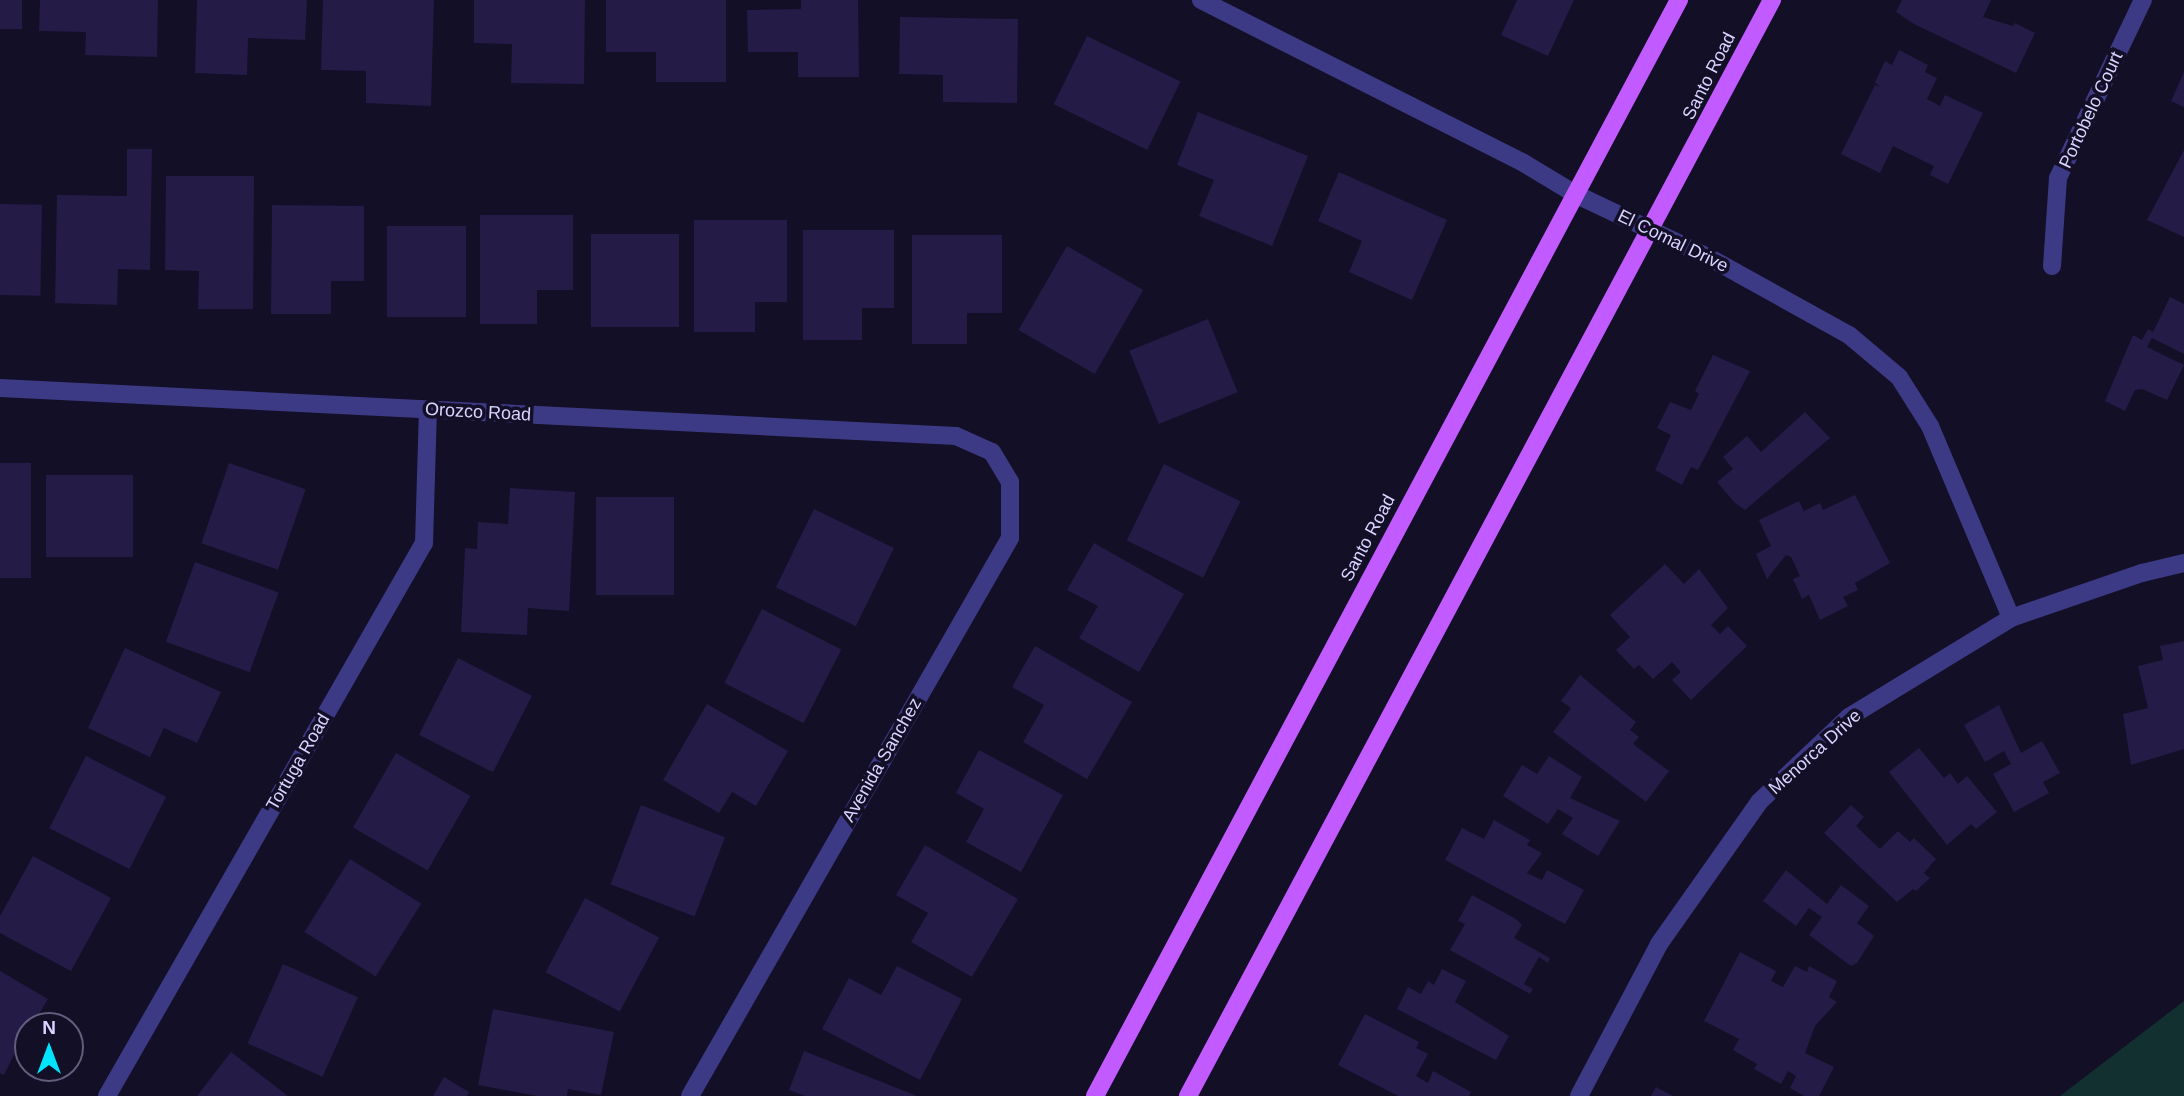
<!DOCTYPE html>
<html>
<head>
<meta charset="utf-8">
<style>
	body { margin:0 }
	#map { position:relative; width:2184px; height:1096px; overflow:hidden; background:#130f26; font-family:Arial,sans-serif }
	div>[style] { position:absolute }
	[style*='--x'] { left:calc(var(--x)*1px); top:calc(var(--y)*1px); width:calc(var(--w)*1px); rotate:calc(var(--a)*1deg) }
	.green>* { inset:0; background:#12302f }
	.building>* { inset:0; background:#241b47; transform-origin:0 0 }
	.street>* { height:18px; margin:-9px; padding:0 9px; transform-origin:9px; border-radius:9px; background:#3d3a85 }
	.primary>* { height:18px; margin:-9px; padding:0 9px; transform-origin:9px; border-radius:9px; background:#c25bff }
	span { translate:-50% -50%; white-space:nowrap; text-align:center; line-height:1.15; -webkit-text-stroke:7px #130f26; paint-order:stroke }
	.street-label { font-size:18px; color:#d9d4ff }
	.north { position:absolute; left:14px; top:1012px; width:70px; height:70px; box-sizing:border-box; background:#130f26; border:2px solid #625e7d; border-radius:50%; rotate:0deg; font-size:19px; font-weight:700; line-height:28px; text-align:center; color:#d9d4ff }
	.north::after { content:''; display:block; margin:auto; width:24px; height:32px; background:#00e5ff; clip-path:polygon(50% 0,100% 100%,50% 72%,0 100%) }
</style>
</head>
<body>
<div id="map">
	<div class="green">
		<div style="clip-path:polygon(2184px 1001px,2184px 1096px,2060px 1096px)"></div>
	</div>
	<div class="building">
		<div style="left:0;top:0;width:22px;height:29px"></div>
		<div style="clip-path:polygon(40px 0,158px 0,157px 57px,85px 55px,86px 32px,39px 31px)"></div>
		<div style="clip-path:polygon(197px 0,307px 0,305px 40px,248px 38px,247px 75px,195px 73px)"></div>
		<div style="clip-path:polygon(323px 0,434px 0,431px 106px,366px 103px,366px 71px,321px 70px)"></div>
		<div style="clip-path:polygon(474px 0,585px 0,584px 84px,511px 83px,512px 44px,474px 43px)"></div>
		<div style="clip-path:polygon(606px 0,726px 0,726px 82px,656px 82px,656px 52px,606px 52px)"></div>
		<div style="clip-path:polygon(801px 0,858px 0,859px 77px,798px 77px,798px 52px,748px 52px,747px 10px,801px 9px)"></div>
		<div style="clip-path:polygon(1517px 0,1574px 0,1548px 56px,1501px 35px)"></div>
		<div style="clip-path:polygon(1902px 0,1991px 0,1983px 17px,2013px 26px,2015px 23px,2035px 33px,2016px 73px,1914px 24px,1896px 12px)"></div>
		<div style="clip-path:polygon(900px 17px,1018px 19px,1017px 103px,943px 102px,943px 75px,899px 74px)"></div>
		<div style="left:1087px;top:36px;width:104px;height:76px;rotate:26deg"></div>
		<div style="clip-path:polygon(1899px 50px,1928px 65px,1925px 72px,1937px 78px,1927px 99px,1940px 106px,1945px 95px,1983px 113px,1948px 184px,1930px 175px,1934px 166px,1893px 146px,1880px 173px,1841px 154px,1875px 85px,1880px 87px,1875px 82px,1885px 61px,1892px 65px)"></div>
		<div style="clip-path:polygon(2184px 72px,2184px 107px,2171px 101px)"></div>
		<div style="clip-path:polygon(1198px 112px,1308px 156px,1272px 246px,1199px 216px,1214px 180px,1177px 165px)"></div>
		<div style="clip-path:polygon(127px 149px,152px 149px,150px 270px,118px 269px,117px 305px,55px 303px,57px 195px,127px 196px)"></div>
		<div style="clip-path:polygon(2184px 150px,2184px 237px,2147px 220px)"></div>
		<div style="clip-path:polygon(1339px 172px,1447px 220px,1412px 300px,1349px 272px,1362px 241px,1318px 221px)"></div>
		<div style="clip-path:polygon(166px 176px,254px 176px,253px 309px,198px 309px,199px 271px,165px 270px)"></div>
		<div style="left:0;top:204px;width:42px;height:91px;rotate:1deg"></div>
		<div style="clip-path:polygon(272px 205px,364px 206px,364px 281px,331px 281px,331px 314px,271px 314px)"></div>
		<div style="clip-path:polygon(480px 215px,573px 215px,573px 290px,537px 290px,537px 324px,480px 324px)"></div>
		<div style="clip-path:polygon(694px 220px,787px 220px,787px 302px,755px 302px,755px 332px,694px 332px)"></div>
		<div style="left:387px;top:226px;width:79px;height:91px"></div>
		<div style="clip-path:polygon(803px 230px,894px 230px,894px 308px,862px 308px,862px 340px,803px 340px)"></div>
		<div style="left:591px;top:234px;width:88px;height:93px"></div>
		<div style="clip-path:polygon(912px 235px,1002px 235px,1002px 313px,967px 313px,967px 344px,912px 344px)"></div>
		<div style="left:1067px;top:246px;width:88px;height:97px;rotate:30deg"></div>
		<div style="clip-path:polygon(2170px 297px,2184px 304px,2184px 354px,2152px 338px,2147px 347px,2184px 365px,2167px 400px,2142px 389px,2135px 390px,2125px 411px,2105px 401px,2133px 335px,2142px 340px,2148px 329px,2153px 332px)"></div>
		<div style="left:1208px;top:319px;width:79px;height:85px;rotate:68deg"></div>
		<div style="clip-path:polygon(1713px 355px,1750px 371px,1698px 470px,1691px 467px,1682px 485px,1655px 470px,1671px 435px,1657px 428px,1670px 402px,1691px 410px,1699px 394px,1695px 391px)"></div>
		<div style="clip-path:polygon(1805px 412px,1830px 438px,1745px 510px,1735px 503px,1717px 482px,1733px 469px,1723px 457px,1747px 436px,1761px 452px)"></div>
		<div style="left:0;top:463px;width:31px;height:115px"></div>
		<div style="left:229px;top:463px;width:81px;height:85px;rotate:19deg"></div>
		<div style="left:1164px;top:464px;width:85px;height:85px;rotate:26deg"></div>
		<div style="left:46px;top:475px;width:87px;height:82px"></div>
		<div style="clip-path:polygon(510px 488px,575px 492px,569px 611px,528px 608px,527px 635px,461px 632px,465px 548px,477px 549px,478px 522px,508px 524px)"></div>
		<div style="clip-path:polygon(1855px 495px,1890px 563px,1855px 583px,1858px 590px,1843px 597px,1848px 606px,1820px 620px,1809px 595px,1802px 599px,1793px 579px,1800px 576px,1791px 557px,1786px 555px,1767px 579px,1756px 554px,1771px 546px,1759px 520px,1799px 501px,1804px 511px,1820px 503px,1823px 510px)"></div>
		<div style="left:596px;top:497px;width:78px;height:98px"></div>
		<div style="left:814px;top:509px;width:89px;height:87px;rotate:26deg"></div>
		<div style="clip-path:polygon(1094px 543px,1184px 594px,1139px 672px,1079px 638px,1098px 606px,1067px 590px)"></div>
		<div style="left:195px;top:562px;width:89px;height:85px;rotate:20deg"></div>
		<div style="clip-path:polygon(1665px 564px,1684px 584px,1699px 569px,1728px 608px,1711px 625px,1720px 634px,1728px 626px,1747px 646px,1691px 700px,1672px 680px,1681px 672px,1672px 662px,1653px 679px,1639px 665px,1634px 669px,1616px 650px,1630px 637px,1610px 615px)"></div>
		<div style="left:762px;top:609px;width:89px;height:83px;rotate:27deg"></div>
		<div style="clip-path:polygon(2184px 641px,2184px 749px,2131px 765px,2123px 714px,2148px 708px,2138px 666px,2163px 660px,2160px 646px)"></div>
		<div style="clip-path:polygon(1035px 646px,1132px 702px,1087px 779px,1023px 742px,1044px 705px,1012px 687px)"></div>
		<div style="clip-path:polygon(125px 648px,221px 692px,197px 743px,164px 728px,150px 757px,88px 728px)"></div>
		<div style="left:458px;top:658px;width:83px;height:86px;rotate:27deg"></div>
		<div style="clip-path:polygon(1580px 675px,1636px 722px,1630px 730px,1639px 737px,1633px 744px,1669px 771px,1646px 802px,1553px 732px,1571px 708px,1561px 701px)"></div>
		<div style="clip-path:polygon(707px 704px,788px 751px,756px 806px,732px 792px,719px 813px,663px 780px)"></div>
		<div style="clip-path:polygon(1999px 705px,2021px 753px,2042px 741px,2060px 773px,2043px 782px,2049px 793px,2014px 812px,1993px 774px,2011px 764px,2004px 751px,1985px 762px,1964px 725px)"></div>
		<div style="clip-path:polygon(1919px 748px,1944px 778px,1950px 773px,1958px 784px,1967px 776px,1997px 812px,1976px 829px,1971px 824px,1947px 845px,1889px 772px)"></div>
		<div style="clip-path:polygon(979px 750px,1063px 795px,1021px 872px,966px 842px,984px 809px,956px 793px)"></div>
		<div style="left:396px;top:753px;width:86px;height:86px;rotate:30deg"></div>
		<div style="left:86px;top:756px;width:90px;height:81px;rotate:27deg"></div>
		<div style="clip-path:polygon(1549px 756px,1582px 777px,1570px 798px,1620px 821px,1598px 856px,1562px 834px,1573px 818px,1558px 809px,1548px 824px,1503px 796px,1522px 765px,1537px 774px)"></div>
		<div style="left:641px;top:805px;width:90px;height:85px;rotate:21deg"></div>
		<div style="clip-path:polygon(1851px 805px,1864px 817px,1856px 826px,1880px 849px,1898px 831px,1910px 842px,1914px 838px,1936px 859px,1924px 873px,1930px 878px,1916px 891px,1913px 889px,1897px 902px,1824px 833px)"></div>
		<div style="clip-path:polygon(1494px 820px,1530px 840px,1527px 845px,1542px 853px,1527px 873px,1542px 880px,1547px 870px,1584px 890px,1565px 924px,1445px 860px,1462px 828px,1484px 839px)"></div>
		<div style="clip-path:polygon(925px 845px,1018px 899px,972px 977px,911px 942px,928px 913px,896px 895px)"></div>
		<div style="clip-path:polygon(33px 856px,111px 898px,71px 971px,0 933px,0 916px)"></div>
		<div style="left:350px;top:859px;width:84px;height:86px;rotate:32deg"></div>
		<div style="clip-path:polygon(1786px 870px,1827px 904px,1841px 885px,1869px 906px,1857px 923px,1874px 936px,1857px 963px,1851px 966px,1809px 935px,1822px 917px,1809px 908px,1796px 926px,1763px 901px)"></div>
		<div style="clip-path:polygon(1472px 895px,1516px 919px,1522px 925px,1514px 938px,1550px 958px,1548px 963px,1539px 957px,1524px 984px,1533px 989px,1530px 994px,1450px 950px,1465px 924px,1458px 921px)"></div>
		<div style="left:585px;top:898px;width:84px;height:84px;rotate:28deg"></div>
		<div style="clip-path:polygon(1740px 952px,1776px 971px,1771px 981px,1783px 987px,1795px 966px,1807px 972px,1809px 966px,1837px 981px,1829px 997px,1837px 1002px,1815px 1026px,1805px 1053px,1834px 1067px,1819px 1096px,1804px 1096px,1790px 1088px,1796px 1076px,1788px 1071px,1781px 1084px,1754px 1069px,1757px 1064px,1733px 1050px,1739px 1039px,1704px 1021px)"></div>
		<div style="left:283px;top:964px;width:82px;height:87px;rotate:24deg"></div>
		<div style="clip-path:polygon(897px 966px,962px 999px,920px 1080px,822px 1029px,849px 978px,881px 995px)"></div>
		<div style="clip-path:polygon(1442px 969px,1466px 981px,1455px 1002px,1509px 1036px,1496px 1060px,1397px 1009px,1408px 987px,1421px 994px,1428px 981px,1434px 985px)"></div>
		<div style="clip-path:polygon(0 971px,48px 999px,32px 1026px,28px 1026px,4px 1075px,0 1073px)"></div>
		<div style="clip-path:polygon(493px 1009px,614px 1032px,601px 1095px,568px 1089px,567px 1096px,537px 1096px,478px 1085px)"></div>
		<div style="clip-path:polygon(1365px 1014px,1419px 1042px,1416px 1048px,1428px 1054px,1416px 1076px,1428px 1083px,1433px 1071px,1471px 1092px,1469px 1096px,1398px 1096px,1338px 1065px)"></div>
		<div style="clip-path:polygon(804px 1051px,917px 1096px,805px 1096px,789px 1090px)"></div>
		<div style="clip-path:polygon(231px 1052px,288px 1096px,197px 1096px)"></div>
		<div style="clip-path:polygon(444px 1077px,469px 1092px,467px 1096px,433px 1096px)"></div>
		<div style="clip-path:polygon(1656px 1087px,1673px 1096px,1651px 1096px)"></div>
	</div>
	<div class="street">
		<div style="--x:1201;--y:0;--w:360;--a:26.8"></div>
		<div style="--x:1522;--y:162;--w:62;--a:31.1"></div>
		<div style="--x:1575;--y:194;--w:149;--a:25.4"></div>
		<div style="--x:1710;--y:258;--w:159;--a:29"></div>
		<div style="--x:1849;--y:335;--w:65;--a:40"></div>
		<div style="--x:1899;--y:377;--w:58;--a:57.7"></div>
		<div style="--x:1930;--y:426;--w:208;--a:67.1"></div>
		<div style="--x:2052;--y:266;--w:88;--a:-86.1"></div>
		<div style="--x:2058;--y:178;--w:197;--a:-64.5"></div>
		<div style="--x:0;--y:388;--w:957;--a:2.87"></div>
		<div style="--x:956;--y:436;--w:39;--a:24"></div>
		<div style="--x:992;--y:452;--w:35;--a:59"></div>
		<div style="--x:1010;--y:482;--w:56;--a:90"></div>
		<div style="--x:1010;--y:538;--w:643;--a:119.83"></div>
		<div style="--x:107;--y:1096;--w:637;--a:-60.18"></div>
		<div style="--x:424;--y:543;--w:133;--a:-88.3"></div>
		<div style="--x:1579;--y:1096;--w:172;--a:-62.2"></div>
		<div style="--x:1659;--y:944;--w:174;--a:-54.8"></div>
		<div style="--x:1759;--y:802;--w:124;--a:-43.4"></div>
		<div style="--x:1849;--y:717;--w:190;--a:-31.4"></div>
		<div style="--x:2011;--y:618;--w:139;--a:-19"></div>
		<div style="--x:2142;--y:573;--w:43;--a:-13.4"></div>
	</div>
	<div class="primary">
		<div style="--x:1095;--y:1096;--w:1242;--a:-61.95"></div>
		<div style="--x:1188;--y:1096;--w:1242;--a:-61.95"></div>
	</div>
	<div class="street-label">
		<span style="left:1709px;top:76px;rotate:-63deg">Santo Road</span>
		<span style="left:2091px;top:110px;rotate:-65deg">Portobelo Court</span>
		<span style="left:1673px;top:241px;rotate:26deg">El Comal Drive</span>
		<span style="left:478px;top:412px;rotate:3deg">Orozco Road</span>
		<span style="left:1368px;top:538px;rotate:-62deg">Santo Road</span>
		<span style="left:1815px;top:752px;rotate:-42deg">Menorca Drive</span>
		<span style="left:882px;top:760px;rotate:-60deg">Avenida Sanchez</span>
		<span style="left:298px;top:762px;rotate:-60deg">Tortuga Road</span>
	</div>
	<div class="north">N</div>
</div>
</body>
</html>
